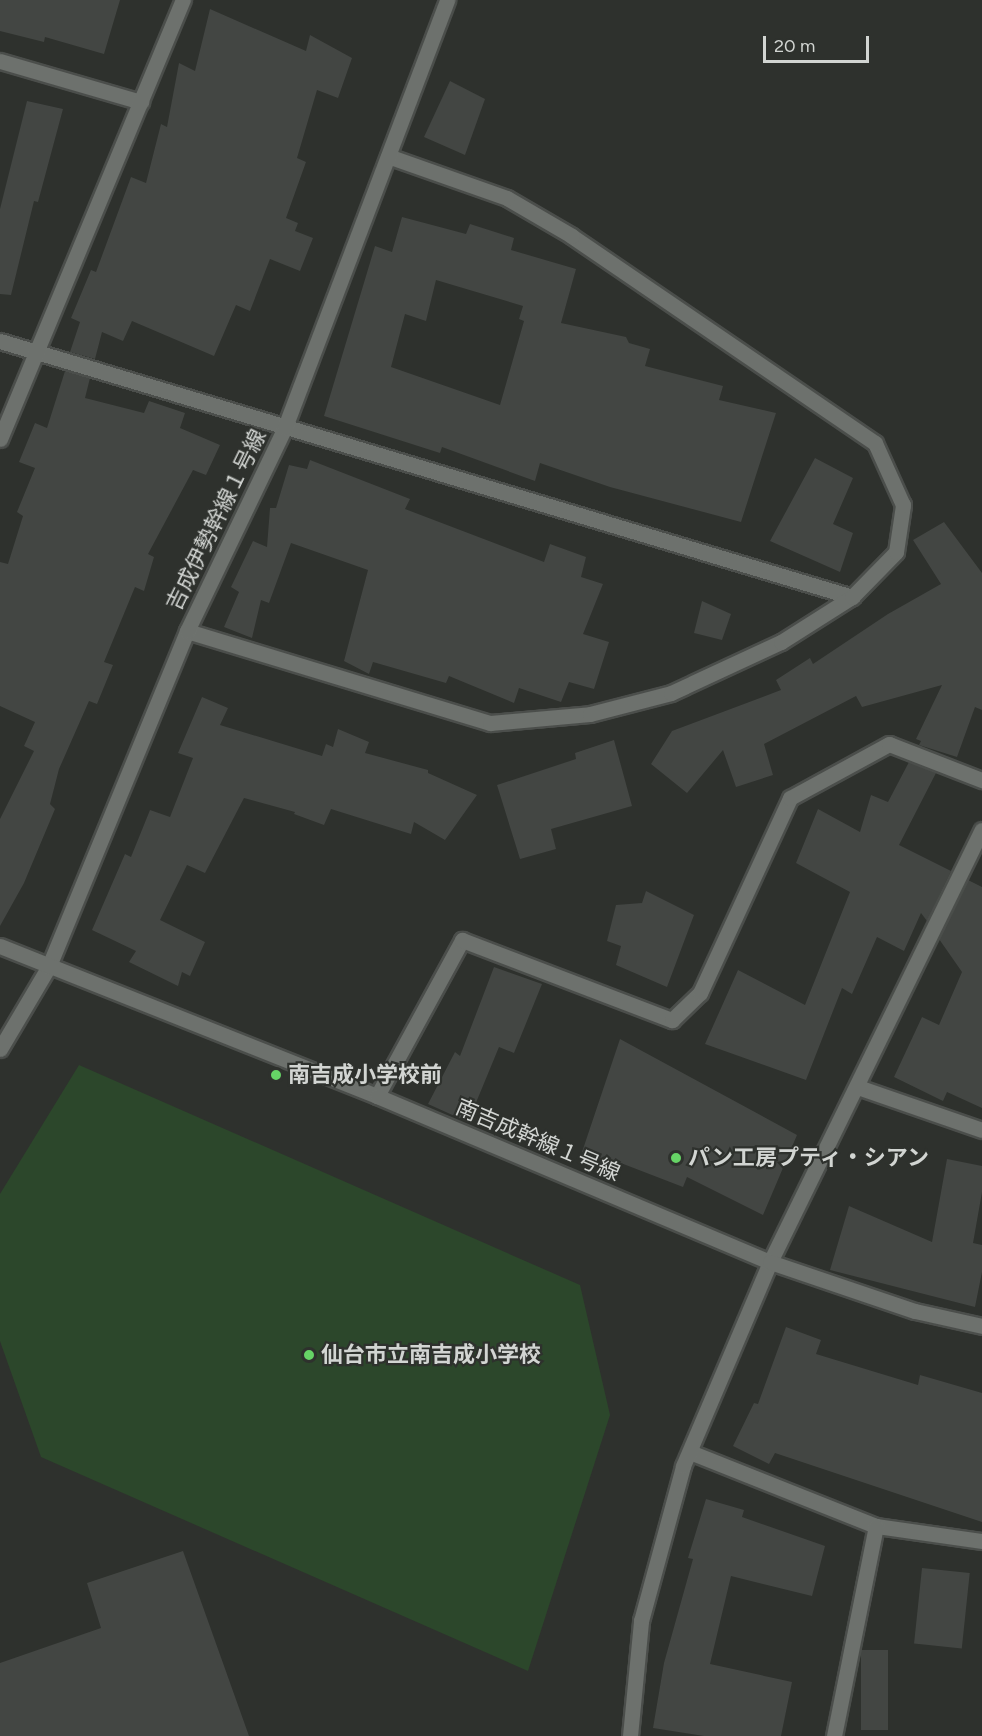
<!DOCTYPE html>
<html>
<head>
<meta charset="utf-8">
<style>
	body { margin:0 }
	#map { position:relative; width:982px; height:1736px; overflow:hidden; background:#2e312d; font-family:Figtree,"Noto Sans JP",sans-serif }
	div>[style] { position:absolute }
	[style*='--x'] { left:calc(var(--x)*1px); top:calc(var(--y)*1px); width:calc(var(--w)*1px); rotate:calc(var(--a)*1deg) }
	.green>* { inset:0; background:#2c472b }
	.building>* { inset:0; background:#434643; transform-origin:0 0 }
	.roads { filter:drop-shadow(2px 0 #4b4e4b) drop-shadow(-2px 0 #4b4e4b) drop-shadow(0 2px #4b4e4b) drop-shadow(0 -2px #4b4e4b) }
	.minor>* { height:15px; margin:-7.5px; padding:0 7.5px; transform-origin:7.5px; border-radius:7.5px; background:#6d716d }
	.tertiary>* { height:15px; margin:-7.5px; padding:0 7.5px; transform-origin:7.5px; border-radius:7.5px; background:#6d716d }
	.dots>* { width:16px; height:16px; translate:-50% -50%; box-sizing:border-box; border:3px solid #2e312d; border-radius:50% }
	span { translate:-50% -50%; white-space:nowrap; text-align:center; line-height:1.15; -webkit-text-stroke:4.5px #2e312d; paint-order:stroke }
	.street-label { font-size:22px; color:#d2d5d2 }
	.poi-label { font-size:22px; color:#d2d5d2; font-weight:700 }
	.left { translate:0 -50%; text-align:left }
	.scale { position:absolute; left:763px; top:36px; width:106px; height:27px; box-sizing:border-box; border:3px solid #d2d5d2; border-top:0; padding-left:8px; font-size:18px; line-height:21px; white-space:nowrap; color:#d2d5d2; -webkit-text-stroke:4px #2e312d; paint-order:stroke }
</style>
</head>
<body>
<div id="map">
	<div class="green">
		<div style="clip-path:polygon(79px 1065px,580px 1285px,610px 1415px,528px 1671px,41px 1457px,0 1341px,0 1194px)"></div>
	</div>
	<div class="building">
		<div style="clip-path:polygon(0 0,120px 0,104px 54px,45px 37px,44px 42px,0 31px)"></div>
		<div style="clip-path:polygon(210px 9px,306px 51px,310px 35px,352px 58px,338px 98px,317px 90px,297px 158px,306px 162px,286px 218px,298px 223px,295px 231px,313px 238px,300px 271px,270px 259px,250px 311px,236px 305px,214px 356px,132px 321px,123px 341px,102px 332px,95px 359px,70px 352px,80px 322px,71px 318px,91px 270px,96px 272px,131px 177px,146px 183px,161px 124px,167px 127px,179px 63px,195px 71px)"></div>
		<div style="clip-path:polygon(450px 81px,485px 99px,465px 155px,424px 137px)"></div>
		<div style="clip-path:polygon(27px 101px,63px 109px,38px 202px,34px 201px,11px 295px,0 294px,0 209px)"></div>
		<div style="clip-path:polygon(evenodd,402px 217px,466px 234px,470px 224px,514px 238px,511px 250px,576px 269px,561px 323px,626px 337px,629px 343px,650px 349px,645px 366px,723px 386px,719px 400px,776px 413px,741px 522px,610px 487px,540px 463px,535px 481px,442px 447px,440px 453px,324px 416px,375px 246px,392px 252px,402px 217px,436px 280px,523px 306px,519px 319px,524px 321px,500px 405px,391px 367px,405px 314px,426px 321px,436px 280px)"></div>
		<div style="clip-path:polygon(65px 371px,90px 378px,85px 398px,144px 413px,149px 401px,185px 413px,180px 428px,220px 445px,206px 475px,193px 470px,148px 554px,154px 557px,144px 591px,135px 587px,104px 662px,113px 665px,97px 704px,89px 701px,59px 769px,50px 804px,55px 809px,24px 883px,0 926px,0 819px,34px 751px,24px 746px,35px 722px,0 706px,0 562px,8px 564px,23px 516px,17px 512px,35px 468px,19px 462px,35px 423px,47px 428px)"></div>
		<div style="clip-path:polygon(815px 458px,853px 478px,833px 524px,853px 533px,840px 572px,770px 541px)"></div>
		<div style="clip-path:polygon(310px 460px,410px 499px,405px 509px,544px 562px,550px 544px,586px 557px,581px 577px,603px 584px,583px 634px,609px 642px,594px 689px,569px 682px,561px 702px,519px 688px,514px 703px,449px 676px,446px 683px,373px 662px,369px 674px,344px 661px,368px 570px,291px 543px,269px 603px,261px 600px,252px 638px,224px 627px,239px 592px,231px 587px,253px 541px,267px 547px,270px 508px,276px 508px,289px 465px,307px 469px)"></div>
		<div style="clip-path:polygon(944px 522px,982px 573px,982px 710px,975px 707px,957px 757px,919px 745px,921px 741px,916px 739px,942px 685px,862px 707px,856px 696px,764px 744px,773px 775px,736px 787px,723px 750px,687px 793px,651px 764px,672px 731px,781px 690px,776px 680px,810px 658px,813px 664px,888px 614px,941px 584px,913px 540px)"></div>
		<div style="clip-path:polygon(702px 601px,731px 614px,722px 640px,694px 633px)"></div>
		<div style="clip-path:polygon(202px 697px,228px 708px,220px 725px,322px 756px,326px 744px,333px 747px,338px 729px,369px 742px,365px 753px,428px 770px,428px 773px,477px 795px,445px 840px,414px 822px,411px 834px,331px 809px,324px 825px,294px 814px,295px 812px,244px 798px,205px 873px,187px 865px,160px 920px,205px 942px,190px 976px,182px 972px,178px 986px,129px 962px,136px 951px,92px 930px,125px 854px,131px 857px,150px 810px,170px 817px,193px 758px,178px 753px)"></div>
		<div style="clip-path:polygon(614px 740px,632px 806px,551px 829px,556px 849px,520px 859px,497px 785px,576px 759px,575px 753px)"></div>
		<div style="clip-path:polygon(909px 762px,936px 773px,899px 845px,951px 871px,927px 921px,921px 913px,904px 951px,877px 937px,852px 994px,842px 988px,806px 1080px,705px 1044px,738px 970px,805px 1005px,850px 892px,796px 863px,818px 809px,860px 832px,871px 795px,888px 802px)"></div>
		<div style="clip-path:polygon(968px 880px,982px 887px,982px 1108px,947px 1092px,943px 1101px,894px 1077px,922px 1017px,939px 1025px,962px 972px,939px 939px)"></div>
		<div style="clip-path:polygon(646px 891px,694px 915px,667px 987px,616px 965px,621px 946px,607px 941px,616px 905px,642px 903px)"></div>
		<div style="clip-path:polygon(494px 967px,542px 984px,514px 1053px,499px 1047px,468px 1122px,428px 1104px,455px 1052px,460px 1056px)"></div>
		<div style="clip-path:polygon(620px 1039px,797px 1135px,763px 1215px,687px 1177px,683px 1187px,613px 1160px,611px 1166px,582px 1152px)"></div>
		<div style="clip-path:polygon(947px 1159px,982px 1166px,982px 1192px,973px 1243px,982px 1245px,982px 1272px,975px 1307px,830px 1270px,849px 1206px,932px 1242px)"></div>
		<div style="clip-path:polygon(786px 1327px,821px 1340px,816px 1354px,918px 1385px,920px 1375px,982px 1393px,982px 1522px,775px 1453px,769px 1464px,733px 1446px,754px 1403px,758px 1404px)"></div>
		<div style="clip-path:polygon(706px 1499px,744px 1510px,742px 1517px,825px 1546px,812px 1596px,731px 1576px,710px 1664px,792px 1682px,781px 1736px,704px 1736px,653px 1728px,664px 1663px,693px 1559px,688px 1558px)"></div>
		<div style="clip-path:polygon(183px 1551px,249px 1736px,0 1736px,0 1663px,101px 1628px,87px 1583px)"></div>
		<div style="left:922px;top:1568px;width:48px;height:76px;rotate:6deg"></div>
		<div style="left:861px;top:1650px;width:27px;height:80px"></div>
	</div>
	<div class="roads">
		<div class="minor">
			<div style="--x:0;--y:61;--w:147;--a:16.2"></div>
			<div style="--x:0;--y:341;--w:890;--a:16.72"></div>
			<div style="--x:0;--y:439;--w:476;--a:-67.4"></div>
			<div style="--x:187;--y:631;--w:317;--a:16.9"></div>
			<div style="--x:490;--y:723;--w:100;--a:-5.1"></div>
			<div style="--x:590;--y:714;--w:84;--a:-14.5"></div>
			<div style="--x:671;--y:693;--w:121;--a:-24.9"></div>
			<div style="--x:781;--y:642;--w:84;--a:-32.4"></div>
			<div style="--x:852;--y:597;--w:63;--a:-45.6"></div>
			<div style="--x:896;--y:552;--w:48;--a:-81.5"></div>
			<div style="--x:903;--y:505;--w:68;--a:-114.3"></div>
			<div style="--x:875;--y:443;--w:367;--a:-145.7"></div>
			<div style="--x:572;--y:236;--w:75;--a:-149.7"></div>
			<div style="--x:507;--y:198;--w:126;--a:-160.6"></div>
			<div style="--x:0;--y:1049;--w:96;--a:-59.4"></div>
			<div style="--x:49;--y:966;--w:362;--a:-67.6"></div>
			<div style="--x:187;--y:631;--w:226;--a:-64.3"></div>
			<div style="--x:285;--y:427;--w:457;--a:-69.2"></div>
			<div style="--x:858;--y:1087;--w:131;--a:19.1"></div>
			<div style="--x:377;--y:1096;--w:178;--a:-61.4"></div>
			<div style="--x:462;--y:940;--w:225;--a:20.9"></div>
			<div style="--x:672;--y:1020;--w:39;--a:-44"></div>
			<div style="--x:700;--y:993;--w:215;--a:-65.2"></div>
			<div style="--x:790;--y:798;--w:113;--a:-28.6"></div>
			<div style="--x:889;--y:744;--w:100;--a:21.2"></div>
			<div style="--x:690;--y:1452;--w:200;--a:21.7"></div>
			<div style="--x:876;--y:1526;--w:107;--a:8.1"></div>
			<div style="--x:630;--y:1736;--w:116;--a:-84.5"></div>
			<div style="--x:641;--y:1621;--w:161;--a:-74.8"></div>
			<div style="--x:683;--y:1466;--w:222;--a:-66.9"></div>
			<div style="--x:770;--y:1262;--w:481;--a:-63.9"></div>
			<div style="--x:834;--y:1736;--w:214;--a:-78.7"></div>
		</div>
		<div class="tertiary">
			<div style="--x:0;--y:946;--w:406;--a:21.7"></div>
			<div style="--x:377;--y:1096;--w:427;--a:22.9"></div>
			<div style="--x:770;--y:1262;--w:153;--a:18.7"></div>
			<div style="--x:915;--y:1311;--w:69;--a:12.6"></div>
		</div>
	</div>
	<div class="dots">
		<div style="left:276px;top:1075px;background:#66d466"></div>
		<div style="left:676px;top:1158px;background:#66d466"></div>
		<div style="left:309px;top:1355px;background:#66d466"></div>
	</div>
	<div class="street-label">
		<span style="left:216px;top:520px;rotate:-64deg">吉成伊勢幹線１号線</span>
		<span style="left:538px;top:1140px;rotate:23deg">南吉成幹線１号線</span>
	</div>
	<div class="poi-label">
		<span class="left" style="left:288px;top:1075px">南吉成小学校前</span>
		<span class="left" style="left:688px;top:1158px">パン工房プティ・シアン</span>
		<span class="left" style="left:321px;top:1355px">仙台市立南吉成小学校</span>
	</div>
	<div class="scale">20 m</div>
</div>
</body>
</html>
